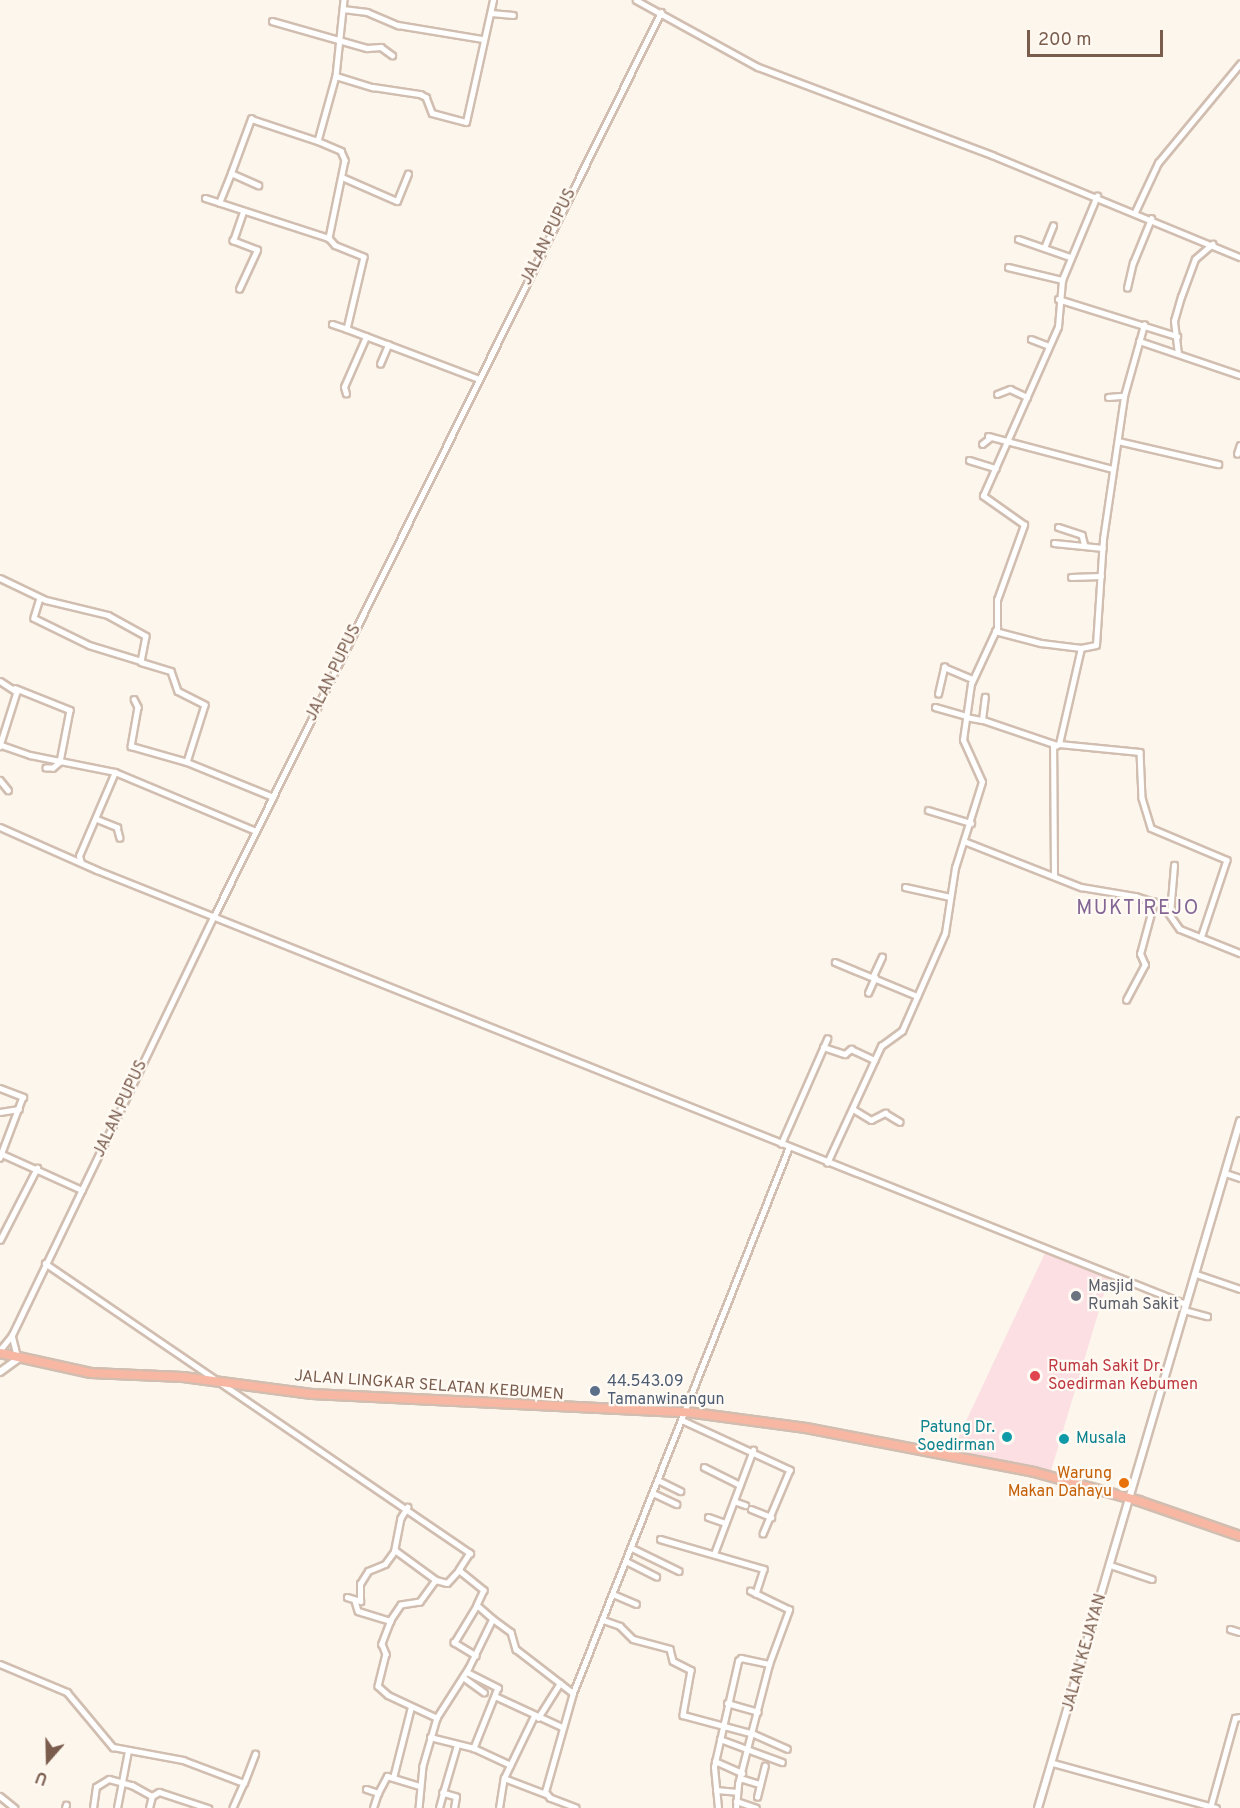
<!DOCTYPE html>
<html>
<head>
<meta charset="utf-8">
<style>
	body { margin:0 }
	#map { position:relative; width:1240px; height:1808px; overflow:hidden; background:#fdf6ec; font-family:Overpass,sans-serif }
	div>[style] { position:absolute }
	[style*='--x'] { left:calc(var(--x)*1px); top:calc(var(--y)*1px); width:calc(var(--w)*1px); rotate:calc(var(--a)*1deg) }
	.medical>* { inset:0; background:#fbdfe3 }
	.roads { filter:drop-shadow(2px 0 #d1beb0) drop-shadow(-2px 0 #d1beb0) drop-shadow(0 2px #d1beb0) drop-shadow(0 -2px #d1beb0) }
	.street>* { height:4.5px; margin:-2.25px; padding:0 2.25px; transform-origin:2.25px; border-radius:2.25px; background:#fff }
	.secondary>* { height:6px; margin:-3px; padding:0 3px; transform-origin:3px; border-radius:3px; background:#fff }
	.highway>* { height:8px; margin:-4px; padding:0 4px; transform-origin:4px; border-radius:4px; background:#f7b7a3 }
	.dots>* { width:16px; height:16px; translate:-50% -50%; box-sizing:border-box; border:3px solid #fffaf3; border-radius:50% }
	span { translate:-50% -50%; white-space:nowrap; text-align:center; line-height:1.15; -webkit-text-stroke:4.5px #fffaf3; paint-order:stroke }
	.street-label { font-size:16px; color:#7a5c4d }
	.worship-label { font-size:16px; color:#5b616d }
	.left { translate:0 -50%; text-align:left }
	.health-label { font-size:16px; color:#be3a42 }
	.service-label { font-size:16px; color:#4e5e75 }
	.culture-label { font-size:16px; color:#0d838f }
	.right { translate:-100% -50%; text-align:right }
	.food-label { font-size:16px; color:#c56008 }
	.quarter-label { font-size:20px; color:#846695; letter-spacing:1.5px }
	.north { position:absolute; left:18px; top:1730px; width:60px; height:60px; -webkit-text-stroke:4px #fffaf3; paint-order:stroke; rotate:200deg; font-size:16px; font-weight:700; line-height:24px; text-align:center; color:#7a5c4d }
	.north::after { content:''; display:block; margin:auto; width:21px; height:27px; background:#7a5c4d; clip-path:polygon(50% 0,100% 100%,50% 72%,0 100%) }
	.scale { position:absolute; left:1027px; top:30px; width:136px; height:27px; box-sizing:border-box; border:3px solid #7a5c4d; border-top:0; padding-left:8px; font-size:18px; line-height:21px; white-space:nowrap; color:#7a5c4d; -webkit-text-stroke:4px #fffaf3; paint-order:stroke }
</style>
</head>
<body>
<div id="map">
	<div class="medical">
		<div style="clip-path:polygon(1046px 1251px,1109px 1277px,1050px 1474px,952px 1451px)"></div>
	</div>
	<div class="roads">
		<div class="street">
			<div style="--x:344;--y:0;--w:76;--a:96"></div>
			<div style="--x:336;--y:76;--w:67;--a:105.5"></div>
			<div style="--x:318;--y:141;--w:25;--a:23"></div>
			<div style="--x:341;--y:151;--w:10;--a:66"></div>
			<div style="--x:345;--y:160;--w:80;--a:101.6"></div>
			<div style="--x:329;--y:238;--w:9;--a:49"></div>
			<div style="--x:335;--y:245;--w:31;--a:22"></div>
			<div style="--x:364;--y:257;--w:74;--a:103.3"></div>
			<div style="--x:347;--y:329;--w:141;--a:20.7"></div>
			<div style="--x:636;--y:0;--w:139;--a:28.8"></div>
			<div style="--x:758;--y:67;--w:250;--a:20.6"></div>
			<div style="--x:992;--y:155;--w:268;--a:22.4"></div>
			<div style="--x:343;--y:9;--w:24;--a:7"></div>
			<div style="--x:367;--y:12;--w:34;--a:23"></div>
			<div style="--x:398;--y:25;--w:86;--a:9.4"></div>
			<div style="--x:491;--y:13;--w:22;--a:5"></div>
			<div style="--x:272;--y:21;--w:99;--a:15.9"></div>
			<div style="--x:367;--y:48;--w:14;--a:-4"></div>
			<div style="--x:381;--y:47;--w:14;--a:36"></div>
			<div style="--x:336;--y:76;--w:39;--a:17"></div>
			<div style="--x:373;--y:87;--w:48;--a:8.5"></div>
			<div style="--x:420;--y:94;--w:7;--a:27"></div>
			<div style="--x:426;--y:97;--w:17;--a:69"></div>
			<div style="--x:432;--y:113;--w:35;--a:15"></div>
			<div style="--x:466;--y:122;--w:125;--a:-77.5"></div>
			<div style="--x:231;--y:173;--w:58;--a:-69.7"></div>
			<div style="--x:251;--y:119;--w:71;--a:18.2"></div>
			<div style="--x:342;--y:177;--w:60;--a:23.6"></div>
			<div style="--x:397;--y:201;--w:29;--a:-68"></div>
			<div style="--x:205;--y:198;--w:130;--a:17.9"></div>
			<div style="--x:219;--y:203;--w:32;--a:-68"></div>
			<div style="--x:231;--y:173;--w:30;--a:24"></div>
			<div style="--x:1135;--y:212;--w:54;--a:-64.9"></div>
			<div style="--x:1158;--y:163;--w:129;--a:-50.4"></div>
			<div style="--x:1018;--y:239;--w:55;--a:19.1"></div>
			<div style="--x:1044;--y:248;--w:24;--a:-68"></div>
			<div style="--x:1008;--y:267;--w:56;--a:13.5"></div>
			<div style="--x:1127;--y:288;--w:26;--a:-77"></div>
			<div style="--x:1133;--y:263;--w:48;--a:-67.8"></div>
			<div style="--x:239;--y:289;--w:43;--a:-65.2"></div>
			<div style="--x:257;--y:250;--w:26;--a:-159"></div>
			<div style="--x:233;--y:241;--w:31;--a:-71"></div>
			<div style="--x:1058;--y:299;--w:125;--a:17.3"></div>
			<div style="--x:332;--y:324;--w:16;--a:18"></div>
			<div style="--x:1031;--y:339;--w:19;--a:21"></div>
			<div style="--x:1139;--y:341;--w:107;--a:18.6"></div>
			<div style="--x:1178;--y:354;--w:33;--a:-97"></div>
			<div style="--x:1174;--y:321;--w:25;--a:-74"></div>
			<div style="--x:1181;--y:297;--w:40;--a:-69.8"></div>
			<div style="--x:1195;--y:259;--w:23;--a:-41"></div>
			<div style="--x:380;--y:364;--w:21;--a:-67"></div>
			<div style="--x:346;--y:394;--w:7;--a:-106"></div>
			<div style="--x:344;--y:387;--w:55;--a:-66.3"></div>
			<div style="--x:997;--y:394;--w:14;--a:-21"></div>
			<div style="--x:1010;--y:389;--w:19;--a:25"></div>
			<div style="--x:1108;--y:397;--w:16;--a:-4"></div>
			<div style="--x:988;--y:436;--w:129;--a:14.8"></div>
			<div style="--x:1118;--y:441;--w:103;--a:13"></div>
			<div style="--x:982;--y:444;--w:11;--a:-38"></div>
			<div style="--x:1237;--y:454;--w:9;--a:-72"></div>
			<div style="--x:969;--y:460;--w:28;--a:17"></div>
			<div style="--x:1058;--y:527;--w:25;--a:18"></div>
			<div style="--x:1082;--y:535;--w:11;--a:75"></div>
			<div style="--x:1054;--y:543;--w:49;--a:5.8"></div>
			<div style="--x:1071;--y:577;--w:30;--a:-2"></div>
			<div style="--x:0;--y:578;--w:51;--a:25.6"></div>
			<div style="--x:46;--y:600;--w:64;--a:13.6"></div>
			<div style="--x:108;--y:615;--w:43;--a:28.9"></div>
			<div style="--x:146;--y:636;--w:26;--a:101"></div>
			<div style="--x:141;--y:662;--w:31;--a:17"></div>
			<div style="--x:171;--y:671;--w:21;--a:71"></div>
			<div style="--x:178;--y:691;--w:30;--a:27"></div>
			<div style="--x:205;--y:705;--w:60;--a:107.5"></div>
			<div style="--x:40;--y:598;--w:21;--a:107"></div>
			<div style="--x:34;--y:618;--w:61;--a:26.1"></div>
			<div style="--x:89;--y:645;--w:54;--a:17.1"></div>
			<div style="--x:995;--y:631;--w:48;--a:14.6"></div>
			<div style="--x:1041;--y:643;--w:40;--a:7.1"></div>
			<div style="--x:1081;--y:648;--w:15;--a:-11"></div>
			<div style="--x:1096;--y:645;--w:106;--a:-86.2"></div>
			<div style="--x:1103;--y:539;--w:145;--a:-81.6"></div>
			<div style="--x:1124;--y:396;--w:74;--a:-74.3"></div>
			<div style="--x:0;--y:681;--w:20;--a:33"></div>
			<div style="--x:17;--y:692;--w:57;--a:107.5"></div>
			<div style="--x:15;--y:688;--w:59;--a:21.8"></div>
			<div style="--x:70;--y:710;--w:53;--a:100.9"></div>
			<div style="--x:60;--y:762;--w:9;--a:139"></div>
			<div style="--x:53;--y:768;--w:7;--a:180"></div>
			<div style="--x:938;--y:694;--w:28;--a:-77"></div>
			<div style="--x:944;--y:667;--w:30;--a:23"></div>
			<div style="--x:134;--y:699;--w:9;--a:63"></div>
			<div style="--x:138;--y:707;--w:40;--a:100"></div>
			<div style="--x:131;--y:746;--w:58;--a:15.9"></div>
			<div style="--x:187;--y:762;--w:93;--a:22.1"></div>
			<div style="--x:935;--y:707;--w:32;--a:16"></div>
			<div style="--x:966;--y:717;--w:16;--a:11"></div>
			<div style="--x:982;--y:720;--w:23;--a:-83"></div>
			<div style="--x:983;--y:720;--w:78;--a:18.7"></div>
			<div style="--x:1059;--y:744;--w:98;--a:-77.1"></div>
			<div style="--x:1;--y:745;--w:31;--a:19"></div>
			<div style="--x:30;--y:755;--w:87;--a:11.3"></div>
			<div style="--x:115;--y:772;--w:153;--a:22.7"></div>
			<div style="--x:0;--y:780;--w:13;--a:51"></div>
			<div style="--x:928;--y:810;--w:45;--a:16.8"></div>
			<div style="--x:97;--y:819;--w:22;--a:22"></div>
			<div style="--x:117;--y:827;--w:11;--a:75"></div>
			<div style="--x:0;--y:827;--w:106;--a:23.9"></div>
			<div style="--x:97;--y:870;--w:1172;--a:21.73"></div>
			<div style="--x:964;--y:841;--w:126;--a:21.5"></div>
			<div style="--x:1081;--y:887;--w:55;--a:9.5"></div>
			<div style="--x:1135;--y:896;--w:29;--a:18"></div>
			<div style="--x:1163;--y:905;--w:29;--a:55"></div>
			<div style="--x:1180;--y:929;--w:65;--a:21.8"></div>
			<div style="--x:81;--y:863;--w:7;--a:-106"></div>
			<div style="--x:79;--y:856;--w:91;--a:-66.8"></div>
			<div style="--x:1054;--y:875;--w:128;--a:-90.4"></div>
			<div style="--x:1053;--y:747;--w:7;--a:-27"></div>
			<div style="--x:1059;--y:744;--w:81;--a:5.6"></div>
			<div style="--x:1140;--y:752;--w:46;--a:87.5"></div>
			<div style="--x:1142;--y:798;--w:31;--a:73"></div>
			<div style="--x:1151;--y:828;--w:82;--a:22.8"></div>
			<div style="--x:1227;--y:860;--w:82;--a:108.4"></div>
			<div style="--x:905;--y:887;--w:46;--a:12.5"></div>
			<div style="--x:1170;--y:914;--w:49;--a:-85.3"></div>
			<div style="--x:835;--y:962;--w:89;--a:22.5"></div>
			<div style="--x:873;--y:976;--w:21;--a:-65"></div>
			<div style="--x:868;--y:993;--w:17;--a:-66"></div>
			<div style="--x:1126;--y:1000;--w:40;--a:-62"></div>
			<div style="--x:1145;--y:965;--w:12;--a:-114"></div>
			<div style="--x:1140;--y:954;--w:54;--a:-74.9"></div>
			<div style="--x:823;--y:1047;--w:23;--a:18"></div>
			<div style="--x:845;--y:1054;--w:8;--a:-40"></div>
			<div style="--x:851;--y:1049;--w:26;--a:25"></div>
			<div style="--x:0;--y:1088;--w:25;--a:21"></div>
			<div style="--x:23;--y:1097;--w:65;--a:110.7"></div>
			<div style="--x:853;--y:1109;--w:21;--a:31"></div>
			<div style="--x:871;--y:1120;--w:16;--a:-27"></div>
			<div style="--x:885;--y:1113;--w:17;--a:31"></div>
			<div style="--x:0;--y:1112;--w:19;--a:-9"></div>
			<div style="--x:781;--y:1144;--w:115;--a:-66.3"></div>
			<div style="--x:0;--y:1153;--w:90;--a:24.3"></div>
			<div style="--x:827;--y:1163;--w:129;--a:-65.2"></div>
			<div style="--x:881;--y:1046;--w:26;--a:-36"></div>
			<div style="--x:902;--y:1031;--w:107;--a:-66.3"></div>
			<div style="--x:945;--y:933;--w:66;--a:-81.3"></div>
			<div style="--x:955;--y:868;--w:90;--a:-72.6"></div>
			<div style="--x:982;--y:782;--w:46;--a:-114.3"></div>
			<div style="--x:963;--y:740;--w:57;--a:-81.9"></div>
			<div style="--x:971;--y:684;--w:62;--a:-65.1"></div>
			<div style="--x:997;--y:628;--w:28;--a:-90"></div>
			<div style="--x:997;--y:600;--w:80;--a:-70.2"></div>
			<div style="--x:1024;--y:525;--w:50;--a:-144.7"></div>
			<div style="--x:983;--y:496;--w:185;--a:-66.1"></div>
			<div style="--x:1058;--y:327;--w:47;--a:-85.1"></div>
			<div style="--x:1062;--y:280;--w:91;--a:-67.4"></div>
			<div style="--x:1225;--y:1173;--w:16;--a:18"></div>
			<div style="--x:0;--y:1240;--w:81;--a:-62.8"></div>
			<div style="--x:45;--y:1263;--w:515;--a:34.31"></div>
			<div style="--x:470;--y:1553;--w:20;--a:123"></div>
			<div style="--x:459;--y:1570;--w:32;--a:39"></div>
			<div style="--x:484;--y:1590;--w:17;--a:115"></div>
			<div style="--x:477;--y:1605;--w:21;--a:41"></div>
			<div style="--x:493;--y:1619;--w:55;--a:116.1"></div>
			<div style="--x:469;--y:1668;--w:59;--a:122.6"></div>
			<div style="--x:437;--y:1718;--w:50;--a:106.3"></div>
			<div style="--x:423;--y:1766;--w:42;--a:95.4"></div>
			<div style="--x:1196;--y:1274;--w:46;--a:18.8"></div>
			<div style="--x:1184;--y:1310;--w:24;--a:15"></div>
			<div style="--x:12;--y:1335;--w:21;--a:76"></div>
			<div style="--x:0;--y:1350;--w:19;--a:-51"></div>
			<div style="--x:12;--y:1335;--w:465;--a:-64.3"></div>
			<div style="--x:214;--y:916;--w:1008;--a:-63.69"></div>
			<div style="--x:682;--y:1420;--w:119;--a:24.8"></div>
			<div style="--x:790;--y:1470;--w:69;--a:112.9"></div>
			<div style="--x:704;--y:1467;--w:40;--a:26.6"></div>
			<div style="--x:658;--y:1480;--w:25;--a:26"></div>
			<div style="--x:653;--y:1493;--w:26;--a:25"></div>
			<div style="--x:734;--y:1501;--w:12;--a:20"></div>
			<div style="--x:408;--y:1507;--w:13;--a:122"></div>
			<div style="--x:401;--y:1518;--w:33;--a:101"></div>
			<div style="--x:395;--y:1550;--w:51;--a:36.2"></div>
			<div style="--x:436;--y:1580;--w:27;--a:126"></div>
			<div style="--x:420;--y:1602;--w:19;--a:171"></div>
			<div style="--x:401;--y:1605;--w:18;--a:124"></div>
			<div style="--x:391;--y:1620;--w:26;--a:111"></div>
			<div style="--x:382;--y:1644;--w:11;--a:68"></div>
			<div style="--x:386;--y:1654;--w:33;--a:104"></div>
			<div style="--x:378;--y:1686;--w:13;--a:42"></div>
			<div style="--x:388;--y:1695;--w:54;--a:25.1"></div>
			<div style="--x:751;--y:1509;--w:22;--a:22"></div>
			<div style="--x:708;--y:1517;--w:18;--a:19"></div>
			<div style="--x:660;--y:1539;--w:108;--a:16.1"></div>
			<div style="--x:764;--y:1569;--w:26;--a:108"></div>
			<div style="--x:632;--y:1548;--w:52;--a:26.1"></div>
			<div style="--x:714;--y:1554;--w:111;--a:-69.4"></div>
			<div style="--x:626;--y:1561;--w:34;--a:27"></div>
			<div style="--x:1110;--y:1565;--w:44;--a:18.4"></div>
			<div style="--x:436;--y:1580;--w:11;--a:15"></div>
			<div style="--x:447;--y:1583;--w:18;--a:-47"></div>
			<div style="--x:613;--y:1594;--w:25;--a:23"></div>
			<div style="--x:347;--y:1597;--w:14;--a:17"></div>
			<div style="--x:360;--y:1601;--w:17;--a:-90"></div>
			<div style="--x:360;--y:1584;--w:15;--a:-58"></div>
			<div style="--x:368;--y:1571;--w:18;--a:-22"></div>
			<div style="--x:385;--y:1564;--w:17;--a:-54"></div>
			<div style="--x:355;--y:1601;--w:10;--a:73"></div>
			<div style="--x:358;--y:1611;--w:34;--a:17"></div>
			<div style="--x:493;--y:1619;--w:22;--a:36"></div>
			<div style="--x:511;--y:1632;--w:18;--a:74"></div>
			<div style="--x:516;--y:1649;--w:72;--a:37.7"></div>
			<div style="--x:603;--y:1620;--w:18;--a:19"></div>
			<div style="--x:620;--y:1626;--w:18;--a:45"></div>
			<div style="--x:633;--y:1639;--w:38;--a:15"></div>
			<div style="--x:670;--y:1649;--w:12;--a:76"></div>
			<div style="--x:673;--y:1661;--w:20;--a:27"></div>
			<div style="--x:691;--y:1670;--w:46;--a:100.1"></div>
			<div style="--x:683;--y:1715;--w:73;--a:15"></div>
			<div style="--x:754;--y:1734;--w:36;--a:24"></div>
			<div style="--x:1230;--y:1629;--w:10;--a:17"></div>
			<div style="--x:476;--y:1656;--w:26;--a:-149"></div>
			<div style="--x:454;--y:1643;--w:44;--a:-58.8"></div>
			<div style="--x:0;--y:1664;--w:73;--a:22.7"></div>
			<div style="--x:67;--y:1692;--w:72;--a:50.1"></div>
			<div style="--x:113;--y:1747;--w:71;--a:10.5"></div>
			<div style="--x:183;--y:1760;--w:65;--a:20.7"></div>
			<div style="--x:244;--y:1783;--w:27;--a:114"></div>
			<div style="--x:467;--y:1672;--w:35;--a:27"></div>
			<div style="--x:498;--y:1688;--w:65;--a:111.8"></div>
			<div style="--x:463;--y:1677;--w:26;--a:36"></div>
			<div style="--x:495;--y:1696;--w:74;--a:24.8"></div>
			<div style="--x:727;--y:1703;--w:32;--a:16"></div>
			<div style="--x:538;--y:1718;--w:41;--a:-57.8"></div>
			<div style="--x:430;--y:1737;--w:45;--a:14"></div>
			<div style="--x:474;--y:1748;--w:40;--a:25"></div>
			<div style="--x:720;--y:1739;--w:66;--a:20.4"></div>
			<div style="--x:715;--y:1761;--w:30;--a:24"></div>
			<div style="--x:1053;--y:1763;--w:169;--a:15.4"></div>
			<div style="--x:393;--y:1778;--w:73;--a:-75.8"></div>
			<div style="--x:504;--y:1778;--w:45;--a:20.9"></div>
			<div style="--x:740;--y:1778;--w:21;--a:17"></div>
			<div style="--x:244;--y:1783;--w:31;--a:-69"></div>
			<div style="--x:366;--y:1789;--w:13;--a:18"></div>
			<div style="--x:378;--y:1793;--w:19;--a:-62"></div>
			<div style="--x:387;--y:1776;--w:34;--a:17"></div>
			<div style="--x:716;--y:1790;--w:21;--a:5"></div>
			<div style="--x:0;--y:1796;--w:19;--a:39"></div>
			<div style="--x:757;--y:1797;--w:32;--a:-76"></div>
			<div style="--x:736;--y:1801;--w:21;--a:19"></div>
			<div style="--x:65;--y:1808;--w:3;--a:-72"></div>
			<div style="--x:93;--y:1808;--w:21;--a:-82"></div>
			<div style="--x:96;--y:1787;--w:15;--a:-32"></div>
			<div style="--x:109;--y:1779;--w:24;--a:15"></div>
			<div style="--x:132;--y:1785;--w:23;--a:29"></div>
			<div style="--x:152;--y:1796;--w:8;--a:-30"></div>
			<div style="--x:159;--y:1792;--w:52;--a:18.1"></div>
			<div style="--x:117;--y:1808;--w:58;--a:-79.1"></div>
			<div style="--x:149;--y:1808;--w:12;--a:-76"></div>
			<div style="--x:373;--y:1808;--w:16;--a:-72"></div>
			<div style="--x:439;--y:1808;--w:16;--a:-75"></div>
			<div style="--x:454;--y:1808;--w:11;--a:-80"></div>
			<div style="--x:456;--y:1797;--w:14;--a:-163"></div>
			<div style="--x:443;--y:1793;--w:50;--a:-73.7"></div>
			<div style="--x:499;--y:1808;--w:30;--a:-81"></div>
			<div style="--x:504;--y:1778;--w:69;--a:-64.2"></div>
			<div style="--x:576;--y:1808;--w:28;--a:-159"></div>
			<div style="--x:550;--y:1798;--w:8;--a:-130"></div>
			<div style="--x:545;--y:1792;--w:103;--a:-74.2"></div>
			<div style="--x:573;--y:1693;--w:587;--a:-68.42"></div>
			<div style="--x:718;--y:1808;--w:41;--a:-95.6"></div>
			<div style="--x:714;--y:1767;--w:109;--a:-77.2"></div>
			<div style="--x:738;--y:1661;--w:4;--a:-45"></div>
			<div style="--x:741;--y:1658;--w:29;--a:12"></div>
			<div style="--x:736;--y:1808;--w:24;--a:-85"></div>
			<div style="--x:738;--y:1784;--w:124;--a:-75.5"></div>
			<div style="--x:769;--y:1664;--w:58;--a:-69.7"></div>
			<div style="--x:789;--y:1610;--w:43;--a:-154"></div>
			<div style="--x:1210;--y:1808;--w:93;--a:-74.5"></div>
			<div style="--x:1235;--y:1718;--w:5;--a:-11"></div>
		</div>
		<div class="secondary">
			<div style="--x:0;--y:1372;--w:24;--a:-36"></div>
			<div style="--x:1038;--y:1808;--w:716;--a:-73.61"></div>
		</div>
		<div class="highway">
			<div style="--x:0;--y:1353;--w:93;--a:12.4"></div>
			<div style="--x:91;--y:1373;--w:92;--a:2.5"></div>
			<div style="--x:183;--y:1377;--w:130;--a:7.5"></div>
			<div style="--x:312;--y:1394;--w:382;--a:2.8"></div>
			<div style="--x:694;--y:1413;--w:113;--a:7.6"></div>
			<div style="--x:806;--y:1428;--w:232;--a:10.9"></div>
			<div style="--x:1034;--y:1472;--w:109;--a:15.4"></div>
			<div style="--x:1139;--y:1501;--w:107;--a:19.1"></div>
		</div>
	</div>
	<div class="dots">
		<div style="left:1076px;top:1296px;background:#6b7280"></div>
		<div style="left:1035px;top:1376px;background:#e0444e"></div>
		<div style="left:595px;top:1391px;background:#5c6f8a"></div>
		<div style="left:1007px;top:1437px;background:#0f9aa8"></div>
		<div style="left:1064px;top:1439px;background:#0f9aa8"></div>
		<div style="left:1124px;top:1483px;background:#e8710a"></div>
	</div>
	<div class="street-label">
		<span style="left:549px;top:237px;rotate:-64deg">JALAN PUPUS</span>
		<span style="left:334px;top:673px;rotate:-64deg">JALAN PUPUS</span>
		<span style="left:121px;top:1109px;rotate:-65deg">JALAN PUPUS</span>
		<span style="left:429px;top:1386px;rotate:4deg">JALAN LINGKAR SELATAN KEBUMEN</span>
		<span style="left:1085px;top:1653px;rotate:-74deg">JALAN KEJAYAN</span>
	</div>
	<div class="worship-label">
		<span class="left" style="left:1088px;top:1296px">Masjid<br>Rumah Sakit</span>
	</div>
	<div class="health-label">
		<span class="left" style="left:1048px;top:1376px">Rumah Sakit Dr.<br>Soedirman Kebumen</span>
	</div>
	<div class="service-label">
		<span class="left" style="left:607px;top:1391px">44.543.09<br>Tamanwinangun</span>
	</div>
	<div class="culture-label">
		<span class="right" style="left:995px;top:1437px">Patung Dr.<br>Soedirman</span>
		<span class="left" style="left:1076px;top:1439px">Musala</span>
	</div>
	<div class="food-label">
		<span class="right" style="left:1112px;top:1483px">Warung<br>Makan Dahayu</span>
	</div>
	<div class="quarter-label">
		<span style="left:1138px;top:909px">MUKTIREJO</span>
	</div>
	<div class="north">U</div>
	<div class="scale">200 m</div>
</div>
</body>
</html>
